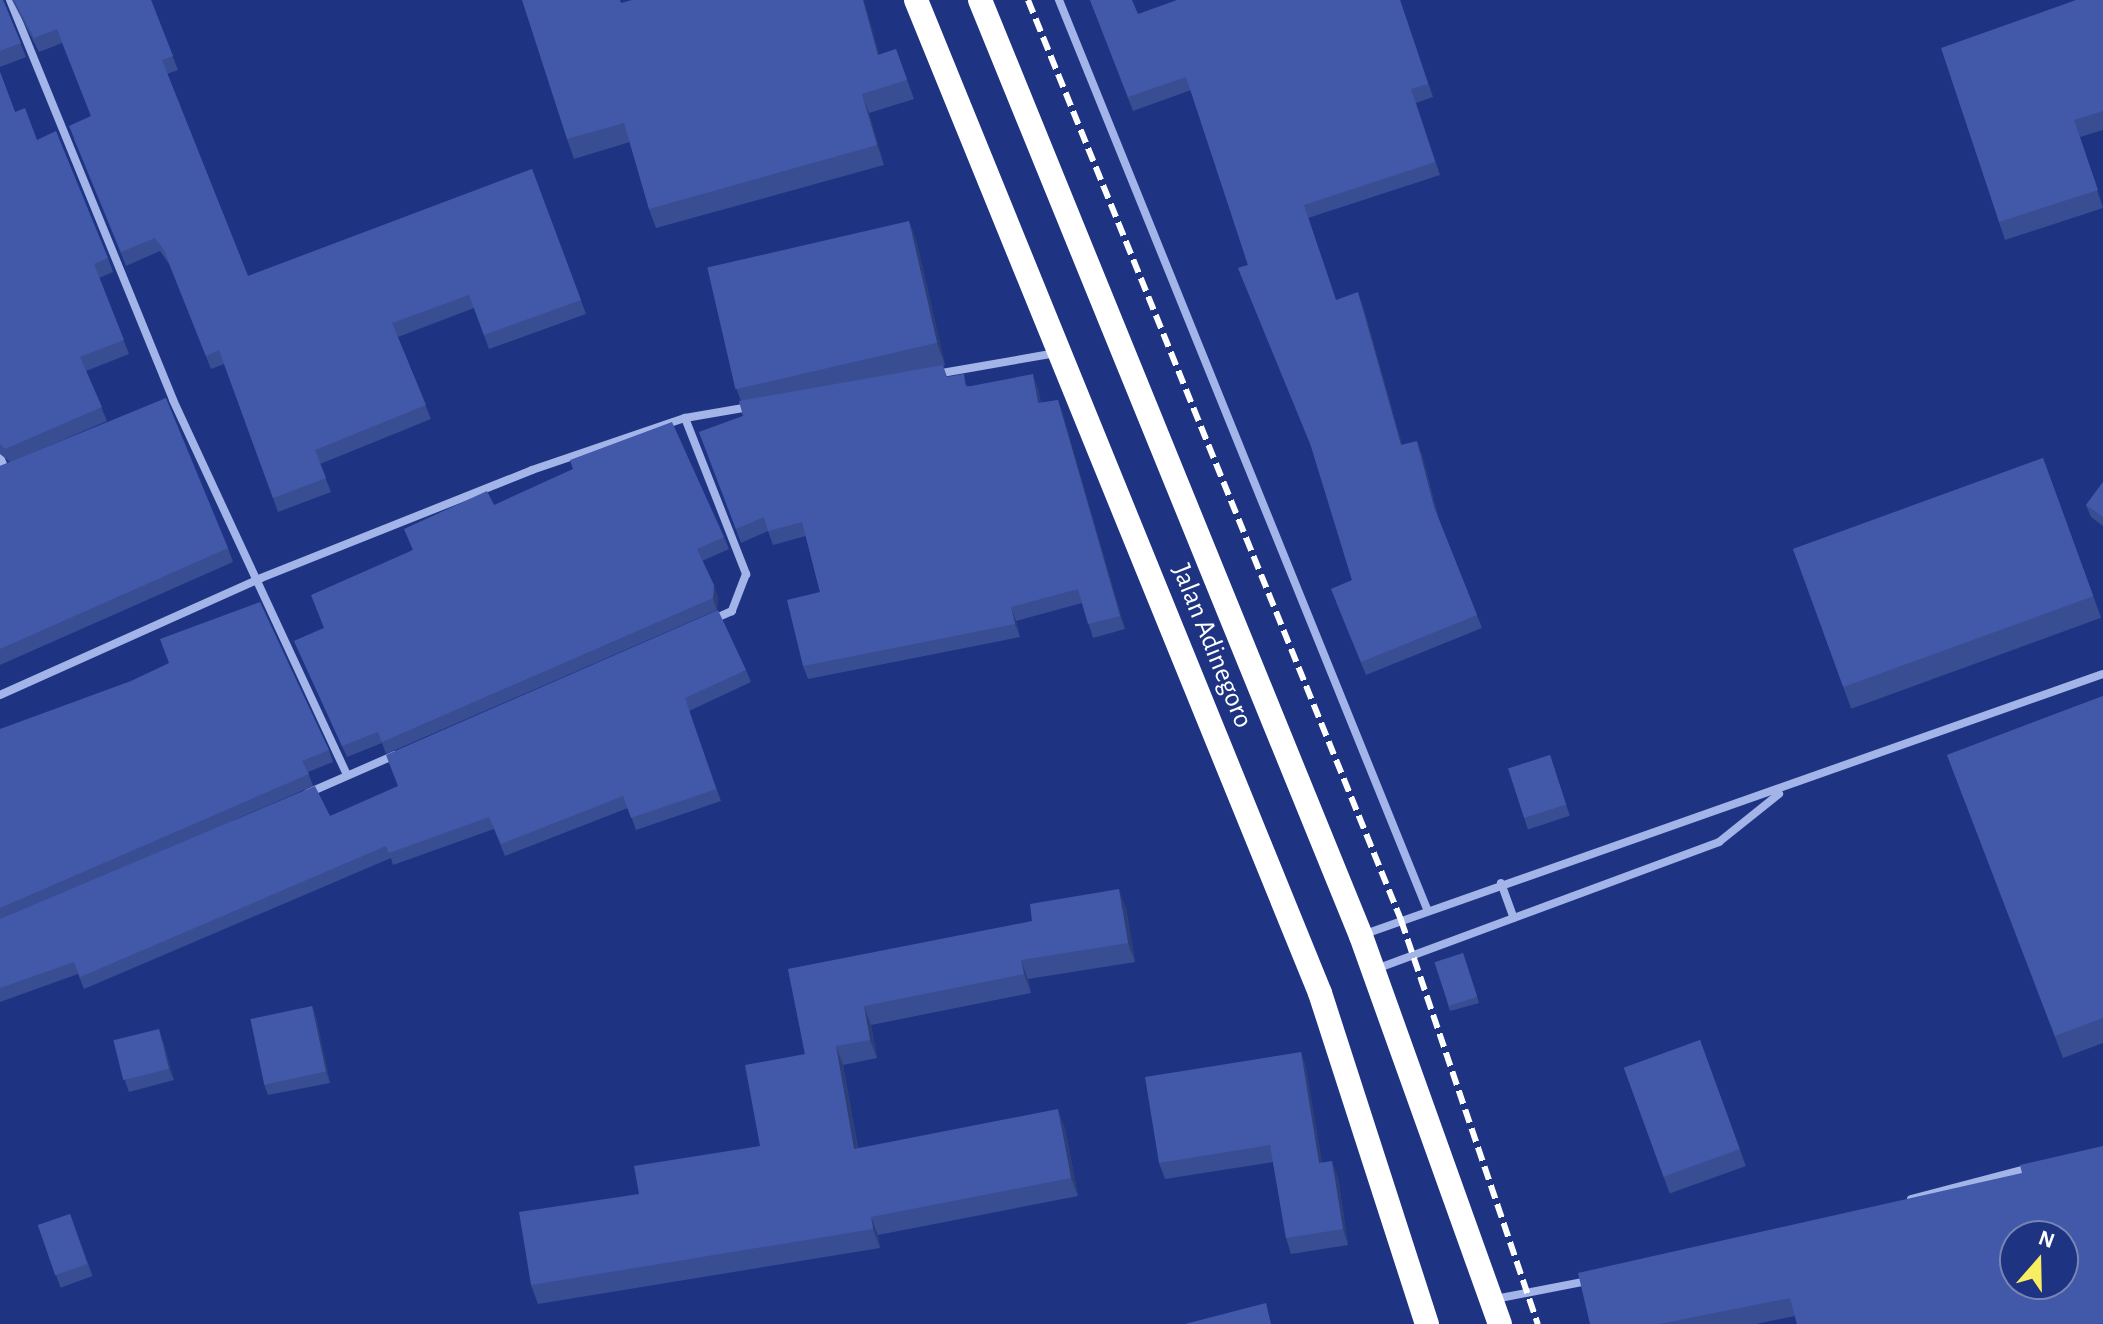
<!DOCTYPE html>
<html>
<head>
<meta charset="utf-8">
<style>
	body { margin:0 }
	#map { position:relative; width:2103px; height:1324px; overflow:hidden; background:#1e3482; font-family:"Alegreya Sans",sans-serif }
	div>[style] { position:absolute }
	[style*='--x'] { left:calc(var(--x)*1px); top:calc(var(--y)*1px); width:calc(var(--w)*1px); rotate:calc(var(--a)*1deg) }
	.street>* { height:8px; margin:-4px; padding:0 4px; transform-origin:4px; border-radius:4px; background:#a3b4e9 }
	.highway>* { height:24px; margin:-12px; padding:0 12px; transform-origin:12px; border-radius:12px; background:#fff }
	.rail>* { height:6px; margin-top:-3px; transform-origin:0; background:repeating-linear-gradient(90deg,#fff 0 14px,transparent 0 20px) }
	.wall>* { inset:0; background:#394d92; transform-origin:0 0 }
	.shaded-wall>* { inset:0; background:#2e3e77 }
	.building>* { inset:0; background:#4259aa; transform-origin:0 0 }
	span { translate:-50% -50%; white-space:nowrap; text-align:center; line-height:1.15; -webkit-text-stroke:8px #1e3482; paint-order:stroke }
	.street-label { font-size:28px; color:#fff }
	.north { position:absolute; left:1999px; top:1220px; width:80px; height:80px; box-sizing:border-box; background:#1e3482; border:2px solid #7885b4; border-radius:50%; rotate:20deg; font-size:22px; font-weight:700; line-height:32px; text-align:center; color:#fff }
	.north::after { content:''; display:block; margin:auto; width:28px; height:36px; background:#f9ed62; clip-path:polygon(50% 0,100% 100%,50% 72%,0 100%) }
</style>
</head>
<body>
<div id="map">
	<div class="street">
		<div style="--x:10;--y:0;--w:432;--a:67.8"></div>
		<div style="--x:173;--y:400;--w:413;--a:65.1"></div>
		<div style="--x:1059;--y:0;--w:981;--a:67.96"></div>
		<div style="--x:936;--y:374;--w:122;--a:-9.9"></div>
		<div style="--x:685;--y:418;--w:168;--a:68.6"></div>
		<div style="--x:746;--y:574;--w:40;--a:111"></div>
		<div style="--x:732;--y:611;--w:22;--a:156"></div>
		<div style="--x:0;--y:457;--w:15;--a:67"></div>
		<div style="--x:0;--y:695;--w:286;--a:-24.1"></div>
		<div style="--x:261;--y:578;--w:292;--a:-21.7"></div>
		<div style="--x:532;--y:470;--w:162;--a:-18.8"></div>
		<div style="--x:685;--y:418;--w:65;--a:-9.8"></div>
		<div style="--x:308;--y:793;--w:95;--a:-23.6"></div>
		<div style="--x:1501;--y:883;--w:37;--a:70"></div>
		<div style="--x:1365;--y:934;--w:782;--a:-19.41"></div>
		<div style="--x:1376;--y:969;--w:366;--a:-20.3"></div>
		<div style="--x:1719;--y:842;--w:77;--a:-38.7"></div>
		<div style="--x:1911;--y:1199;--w:122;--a:-14.7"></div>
		<div style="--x:1495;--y:1299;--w:95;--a:-11"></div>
	</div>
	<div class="highway">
		<div style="--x:916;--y:0;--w:1072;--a:67.86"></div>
		<div style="--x:1320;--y:993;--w:348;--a:72.1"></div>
		<div style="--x:980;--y:0;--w:1011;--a:67.85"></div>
		<div style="--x:1361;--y:936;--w:412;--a:70.3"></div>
	</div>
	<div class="rail">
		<div style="--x:1028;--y:0;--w:993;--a:67.93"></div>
		<div style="--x:1401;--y:920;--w:427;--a:71.3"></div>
	</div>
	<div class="wall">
		<div style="clip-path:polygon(0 0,4px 2px,26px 57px,0 67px)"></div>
		<div style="clip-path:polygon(12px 0,151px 0,178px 70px,167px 74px,248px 276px,532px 169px,586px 314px,489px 349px,474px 308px,398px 337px,431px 419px,320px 464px,331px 492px,278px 512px,224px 364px,211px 369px,169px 264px,160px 251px,126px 266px,74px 139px,91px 116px,62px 43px,39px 52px)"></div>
		<div style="clip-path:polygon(1090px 0,1138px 14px,1400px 0,1433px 97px,1416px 103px,1440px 175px,1308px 218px,1336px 300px,1363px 306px,1402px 445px,1422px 454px,1438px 517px,1482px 628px,1366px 675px,1336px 602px,1352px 580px,1312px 449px,1238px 268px,1248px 265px,1191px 90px,1133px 111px)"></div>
		<div style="clip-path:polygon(2103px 0,2103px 130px,2080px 137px,2103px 208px,2005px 240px,1999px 222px)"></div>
		<div style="clip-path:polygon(622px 3px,879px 55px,896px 49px,914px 99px,869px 113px,884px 165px,656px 228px,649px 209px,630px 142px,574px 159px,567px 139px)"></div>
		<div style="clip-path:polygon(0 72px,15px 112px,37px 140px,108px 258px,113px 272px,99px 278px,129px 354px,86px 371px,107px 421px,30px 454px,228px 548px,233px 562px,0 665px,0 466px,10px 462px,0 454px)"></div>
		<div style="clip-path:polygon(909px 221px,917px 243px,945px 365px,943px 366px,947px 377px,968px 386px,1038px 388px,1041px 403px,1058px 400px,1125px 629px,1093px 638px,1082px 603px,1016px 621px,1020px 637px,808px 679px,803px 666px,820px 592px,806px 536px,773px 545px,768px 531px,741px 543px,699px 432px,743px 416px,741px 401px,733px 379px)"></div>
		<div style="left:2043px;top:458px;width:170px;height:266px;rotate:70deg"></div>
		<div style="clip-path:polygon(2103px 482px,2103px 526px,2091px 517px,2086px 505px)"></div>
		<div style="clip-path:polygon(494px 505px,724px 537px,729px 549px,702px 561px,718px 597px,717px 610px,386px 754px,382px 743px,347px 757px,294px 641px,324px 628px,412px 550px)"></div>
		<div style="clip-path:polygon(746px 670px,751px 682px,689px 711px,721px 801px,636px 830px,628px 808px,505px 856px,494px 829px,393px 865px,391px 858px,84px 989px,78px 974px,0 1002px,0 729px,329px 750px,333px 762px,308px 772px,313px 786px,234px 820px,330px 816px)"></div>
		<div style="clip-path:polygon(2103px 696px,2103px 1043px,2063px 1058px,1947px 755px)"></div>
		<div style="left:1550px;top:755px;width:64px;height:44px;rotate:72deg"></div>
		<div style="clip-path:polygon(1126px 908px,1135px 962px,1028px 979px,1031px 993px,871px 1025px,877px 1058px,843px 1065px,858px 1148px,1065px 1128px,1078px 1196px,878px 1235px,880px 1248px,538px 1304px,531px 1285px,639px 1194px,760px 1146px,805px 1054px,788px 969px)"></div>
		<div style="clip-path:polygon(1463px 953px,1479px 1003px,1450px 1011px,1448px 1005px)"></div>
		<div style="clip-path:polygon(312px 1006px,316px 1017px,330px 1083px,268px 1095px,264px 1084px)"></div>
		<div style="left:1700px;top:1040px;width:134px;height:81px;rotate:70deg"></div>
		<div style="clip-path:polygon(163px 1041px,174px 1080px,129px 1092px,125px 1081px)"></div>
		<div style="clip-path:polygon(1301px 1052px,1306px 1068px,1322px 1163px,1338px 1177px,1348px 1245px,1291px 1254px,1286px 1238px,1273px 1162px,1165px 1179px,1159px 1163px)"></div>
		<div style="clip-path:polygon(2103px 1146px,2103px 1324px,1797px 1324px,1795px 1316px,1756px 1324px,1590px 1324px)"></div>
		<div style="left:70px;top:1214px;width:66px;height:34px;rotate:70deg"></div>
	</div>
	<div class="shaded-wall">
		<div style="clip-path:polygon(863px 0,864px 0,885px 74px,878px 55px)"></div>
		<div style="clip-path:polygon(862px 94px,869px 113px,884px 165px,877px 145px)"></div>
		<div style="clip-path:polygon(909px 221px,917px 243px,945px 365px,937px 343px)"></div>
		<div style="clip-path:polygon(1358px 292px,1363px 306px,1406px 459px,1401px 445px)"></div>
		<div style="clip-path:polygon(1033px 374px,1038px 388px,1043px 417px,1038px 403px)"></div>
		<div style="clip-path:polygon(1058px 400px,1063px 414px,1125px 629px,1120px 616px)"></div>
		<div style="clip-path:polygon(1417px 441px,1422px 454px,1438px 520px,1434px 507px)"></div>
		<div style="clip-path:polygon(714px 585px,718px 597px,717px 610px,713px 598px)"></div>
		<div style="clip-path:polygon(1011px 607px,1016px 621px,1020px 637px,1015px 624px)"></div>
		<div style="clip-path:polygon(1119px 889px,1126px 908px,1135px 962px,1128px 943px)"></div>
		<div style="clip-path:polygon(1021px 960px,1028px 979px,1031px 993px,1024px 974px)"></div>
		<div style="clip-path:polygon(312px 1006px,316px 1017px,330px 1083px,326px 1072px)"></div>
		<div style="clip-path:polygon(864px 1006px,871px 1025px,877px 1058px,870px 1040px)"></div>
		<div style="clip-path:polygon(159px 1029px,163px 1041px,174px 1080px,169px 1069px)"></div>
		<div style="clip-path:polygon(836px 1046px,843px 1065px,861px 1168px,854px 1149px)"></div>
		<div style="clip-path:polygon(1301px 1052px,1306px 1068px,1325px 1179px,1319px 1163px)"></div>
		<div style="clip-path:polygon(1058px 1109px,1065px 1128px,1078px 1196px,1071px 1178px)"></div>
		<div style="clip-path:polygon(1332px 1161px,1338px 1177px,1348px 1245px,1343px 1229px)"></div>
		<div style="clip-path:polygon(871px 1217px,878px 1235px,880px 1248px,873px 1229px)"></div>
	</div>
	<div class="building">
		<div style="clip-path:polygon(0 0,3px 0,21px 43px,0 51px)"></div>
		<div style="clip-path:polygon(14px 0,151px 0,173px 56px,162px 60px,248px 276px,532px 169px,581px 300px,484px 335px,469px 295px,392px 323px,426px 405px,315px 450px,326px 478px,273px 498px,219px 350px,206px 356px,164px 250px,155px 238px,121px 252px,69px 126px,91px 116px,57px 29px,34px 38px)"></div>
		<div style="clip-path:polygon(522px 0,620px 0,621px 3px,632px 0,863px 0,878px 55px,896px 49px,907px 80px,862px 94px,877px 145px,649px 209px,624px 123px,567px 139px)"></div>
		<div style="clip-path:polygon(1090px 0,1132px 0,1138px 14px,1177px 0,1400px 0,1428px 84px,1411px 89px,1435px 162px,1304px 205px,1336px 300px,1358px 292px,1401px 445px,1417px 441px,1434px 507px,1477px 615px,1361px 662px,1331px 589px,1352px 580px,1310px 443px,1238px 268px,1248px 265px,1186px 77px,1128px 97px)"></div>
		<div style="clip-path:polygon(2076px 0,2103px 0,2103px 111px,2074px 120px,2098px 190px,1999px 222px,1941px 48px)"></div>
		<div style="clip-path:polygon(0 72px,15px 112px,25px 108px,37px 140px,56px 131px,108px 258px,94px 264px,124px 340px,80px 357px,102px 407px,5px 449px,0 444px)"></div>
		<div style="left:909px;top:221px;width:125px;height:207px;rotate:77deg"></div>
		<div style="clip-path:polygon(943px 365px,946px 377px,964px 374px,966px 387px,1033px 374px,1038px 403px,1058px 400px,1120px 616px,1088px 624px,1078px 589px,1011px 607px,1015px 624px,803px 666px,787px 600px,820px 592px,802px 522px,768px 531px,764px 517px,736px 529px,699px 432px,743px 416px,739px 401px)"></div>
		<div style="clip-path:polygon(166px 398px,228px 548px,0 649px,0 466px)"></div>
		<div style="clip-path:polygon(672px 422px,724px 537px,697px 549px,714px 585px,713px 598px,382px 742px,378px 732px,342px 746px,294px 641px,324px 628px,311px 595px,413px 550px,404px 529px,487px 491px,494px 505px,573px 469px,570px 460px)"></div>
		<div style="left:2043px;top:458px;width:147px;height:266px;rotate:70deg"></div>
		<div style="clip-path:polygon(2103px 482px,2103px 517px,2086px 505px)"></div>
		<div style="clip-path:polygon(260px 602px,329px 750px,302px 761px,309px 774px,0 908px,0 729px,131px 681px,169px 663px,160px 639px)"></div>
		<div style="clip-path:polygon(718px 610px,746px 670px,685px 698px,716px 789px,631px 818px,623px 796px,501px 844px,489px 817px,389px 853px,386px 846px,80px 977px,74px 962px,0 988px,0 919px,315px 786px,330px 816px,398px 786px,386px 755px)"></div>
		<div style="clip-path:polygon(2103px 696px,2103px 1018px,2055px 1036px,1947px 755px)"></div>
		<div style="left:1550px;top:755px;width:52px;height:44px;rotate:72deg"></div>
		<div style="clip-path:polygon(1119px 889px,1128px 943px,1021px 960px,1024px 974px,864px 1006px,870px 1040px,836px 1046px,854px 1149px,1058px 1109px,1071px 1178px,871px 1217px,873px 1229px,531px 1285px,519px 1212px,639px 1194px,634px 1166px,760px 1146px,745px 1065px,805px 1054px,788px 969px,1032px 921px,1030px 904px)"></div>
		<div style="left:1463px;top:953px;width:46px;height:30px;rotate:72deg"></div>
		<div style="left:312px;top:1006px;width:67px;height:63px;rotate:78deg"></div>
		<div style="left:159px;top:1029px;width:41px;height:47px;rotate:76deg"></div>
		<div style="left:1700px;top:1040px;width:116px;height:81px;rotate:70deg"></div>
		<div style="clip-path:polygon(1301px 1052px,1319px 1163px,1332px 1161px,1343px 1229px,1286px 1238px,1270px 1145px,1159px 1163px,1145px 1077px)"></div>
		<div style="clip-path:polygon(evenodd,2103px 1146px,2103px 1323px,2097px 1324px,1797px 1324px,1790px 1298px,1659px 1324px,1590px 1324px,1578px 1273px,2022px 1173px,2020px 1165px,2103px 1146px,2015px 1236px,2063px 1236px,2063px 1284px,2015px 1284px,2015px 1236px)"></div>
		<div style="left:70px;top:1214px;width:53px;height:34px;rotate:71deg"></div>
		<div style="clip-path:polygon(1266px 1303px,1271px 1324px,1185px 1324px)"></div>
	</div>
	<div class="street-label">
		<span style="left:1212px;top:646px;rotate:68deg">Jalan Adinegoro</span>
	</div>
	<div class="north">N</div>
</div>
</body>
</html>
